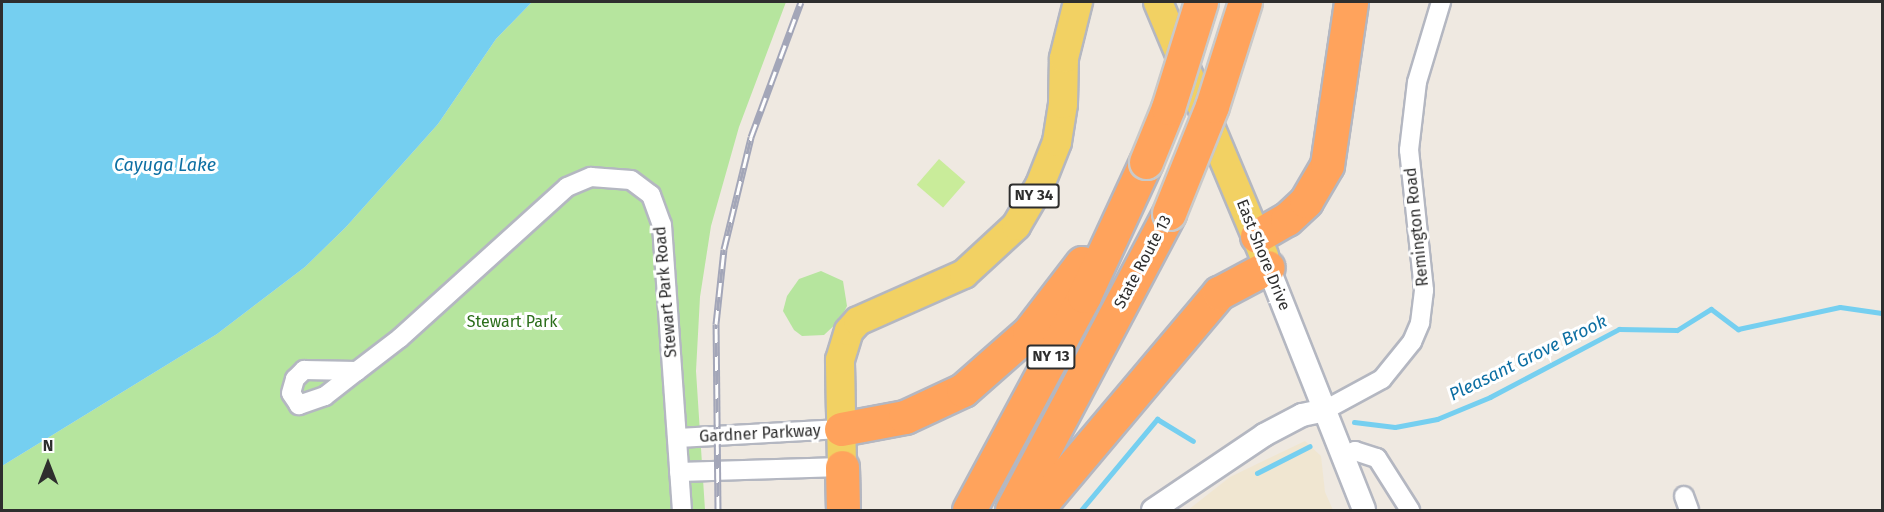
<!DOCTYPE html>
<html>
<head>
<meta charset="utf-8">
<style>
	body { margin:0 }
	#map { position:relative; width:1884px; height:512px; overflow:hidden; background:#efe9e1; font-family:"Fira Sans",sans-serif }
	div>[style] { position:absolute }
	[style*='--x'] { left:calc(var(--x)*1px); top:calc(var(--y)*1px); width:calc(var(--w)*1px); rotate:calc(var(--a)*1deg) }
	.education>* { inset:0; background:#f0e6d1 }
	.green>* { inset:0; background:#b6e59e }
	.pitch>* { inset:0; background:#c9ec9a; transform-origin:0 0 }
	.water>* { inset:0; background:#75cff0 }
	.stream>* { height:5px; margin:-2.5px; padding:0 2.5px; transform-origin:2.5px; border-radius:2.5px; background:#75cff0 }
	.roads { filter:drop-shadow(2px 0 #b4b7c1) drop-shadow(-2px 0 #b4b7c1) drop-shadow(0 2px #b4b7c1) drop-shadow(0 -2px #b4b7c1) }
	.minor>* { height:18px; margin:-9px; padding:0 9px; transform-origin:9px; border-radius:9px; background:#fff }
	.tertiary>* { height:22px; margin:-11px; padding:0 11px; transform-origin:11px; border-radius:11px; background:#fff }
	.primary>* { height:28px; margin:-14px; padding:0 14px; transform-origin:14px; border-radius:14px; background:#f2d163 }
	.motorway>* { height:33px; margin:-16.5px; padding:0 16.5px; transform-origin:16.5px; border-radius:16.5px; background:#ffa35c }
	.rail>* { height:7px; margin-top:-3.5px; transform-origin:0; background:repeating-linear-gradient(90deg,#fff 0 14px,#a3a6b8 0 28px); box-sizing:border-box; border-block:2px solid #a3a6b8 }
	.bridges { filter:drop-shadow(2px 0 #c9c9c9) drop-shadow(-2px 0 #c9c9c9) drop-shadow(0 2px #c9c9c9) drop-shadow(0 -2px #c9c9c9) }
	.motorway-bridge>* { height:33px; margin:-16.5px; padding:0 16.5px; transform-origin:16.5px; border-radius:16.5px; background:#ffa35c }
	span { translate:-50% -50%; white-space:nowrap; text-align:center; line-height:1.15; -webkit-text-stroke:6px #fff; paint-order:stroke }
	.shield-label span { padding:2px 4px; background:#fff; border:2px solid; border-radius:4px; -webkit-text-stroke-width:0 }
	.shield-label { font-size:15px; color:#2e2e2e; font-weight:700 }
	.street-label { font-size:16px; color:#2e2e2e }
	.park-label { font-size:16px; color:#2c6e1b }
	.water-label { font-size:18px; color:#0d6fa3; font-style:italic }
	.frame { position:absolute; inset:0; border:3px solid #2e2e2e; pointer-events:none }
	.north { position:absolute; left:18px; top:434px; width:60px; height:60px; -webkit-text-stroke:4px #fff; paint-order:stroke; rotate:0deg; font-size:16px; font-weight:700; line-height:24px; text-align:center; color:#2e2e2e }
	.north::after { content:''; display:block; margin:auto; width:21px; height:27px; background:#2e2e2e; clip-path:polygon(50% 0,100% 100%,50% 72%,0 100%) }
</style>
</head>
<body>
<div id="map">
	<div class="education">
		<div style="clip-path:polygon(1305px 441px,1321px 456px,1325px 492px,1333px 510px,1188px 510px,1230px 477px)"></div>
	</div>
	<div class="green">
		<div style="clip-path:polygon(532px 2px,786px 2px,739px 127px,711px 226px,700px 297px,696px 371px,705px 510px,2px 510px,2px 466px,217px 334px,305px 267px,346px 227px,438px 124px,496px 39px)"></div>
		<div style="clip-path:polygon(821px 271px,843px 281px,847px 306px,840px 320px,824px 335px,802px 336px,794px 330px,783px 311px,787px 296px,799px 279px)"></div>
	</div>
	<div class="pitch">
		<div style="left:939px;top:159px;width:35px;height:34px;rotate:41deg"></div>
	</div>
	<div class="water">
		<div style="clip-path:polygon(2px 2px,532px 2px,496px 39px,438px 124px,346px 227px,305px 267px,217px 334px,2px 466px)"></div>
	</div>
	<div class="stream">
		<div style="--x:1354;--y:422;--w:41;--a:7"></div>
		<div style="--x:1395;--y:427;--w:43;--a:-10.8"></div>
		<div style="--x:1437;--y:419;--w:57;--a:-22.5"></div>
		<div style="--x:1490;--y:397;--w:146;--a:-27.8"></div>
		<div style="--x:1619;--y:329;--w:58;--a:1"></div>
		<div style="--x:1677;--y:330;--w:40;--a:-32"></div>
		<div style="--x:1711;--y:309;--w:34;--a:37"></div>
		<div style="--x:1738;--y:329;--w:104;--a:-12.2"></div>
		<div style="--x:1840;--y:307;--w:42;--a:8.1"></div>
		<div style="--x:1257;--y:473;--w:59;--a:-27"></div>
		<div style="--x:1081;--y:510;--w:119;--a:-50.1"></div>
		<div style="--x:1157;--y:419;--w:42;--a:31.4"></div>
	</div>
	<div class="roads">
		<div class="minor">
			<div style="--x:357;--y:371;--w:41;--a:142"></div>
			<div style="--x:325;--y:396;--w:28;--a:161"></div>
			<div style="--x:299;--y:405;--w:14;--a:-124"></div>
			<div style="--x:291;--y:393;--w:15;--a:-74"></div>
			<div style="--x:295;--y:379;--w:13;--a:-45"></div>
			<div style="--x:304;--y:370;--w:53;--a:1.1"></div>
			<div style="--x:357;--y:371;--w:54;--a:-37.5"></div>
			<div style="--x:400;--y:338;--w:225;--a:-42.1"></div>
			<div style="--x:567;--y:187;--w:26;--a:-23"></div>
			<div style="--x:591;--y:177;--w:40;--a:4.3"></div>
			<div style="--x:631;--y:180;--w:25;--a:37"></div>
			<div style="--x:651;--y:195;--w:32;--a:70"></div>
			<div style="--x:662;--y:225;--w:286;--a:86"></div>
			<div style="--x:1325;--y:410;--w:65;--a:-28.5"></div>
			<div style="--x:1382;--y:379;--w:48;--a:-51"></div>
			<div style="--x:1412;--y:342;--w:21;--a:-67"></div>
			<div style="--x:1420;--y:323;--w:33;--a:-83"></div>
			<div style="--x:1424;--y:290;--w:141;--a:-96.1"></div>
			<div style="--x:1409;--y:150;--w:68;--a:-83.3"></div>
			<div style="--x:1417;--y:82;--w:84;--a:-73.3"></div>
			<div style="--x:678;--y:438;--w:163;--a:-3.2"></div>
			<div style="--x:1343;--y:456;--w:13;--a:-23"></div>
			<div style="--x:1355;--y:451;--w:23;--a:18"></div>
			<div style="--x:1377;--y:458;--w:62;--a:57.6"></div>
			<div style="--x:679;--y:472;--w:163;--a:-1.8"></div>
			<div style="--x:1684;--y:496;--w:15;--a:70"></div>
		</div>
		<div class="tertiary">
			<div style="--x:1268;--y:267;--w:261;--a:68.4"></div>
			<div style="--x:1153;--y:510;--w:134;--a:-34"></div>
			<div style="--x:1264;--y:435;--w:43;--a:-27.8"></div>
			<div style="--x:1302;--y:415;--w:24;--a:-12"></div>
		</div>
		<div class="primary">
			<div style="--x:1158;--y:2;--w:275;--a:67.3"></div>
			<div style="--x:842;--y:467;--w:107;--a:-91.1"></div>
			<div style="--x:840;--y:360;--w:30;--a:-73"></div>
			<div style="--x:849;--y:331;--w:13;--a:-48"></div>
			<div style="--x:858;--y:321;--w:116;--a:-23.9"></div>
			<div style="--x:964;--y:274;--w:71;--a:-42.7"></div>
			<div style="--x:1016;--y:226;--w:48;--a:-59.7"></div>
			<div style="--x:1040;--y:185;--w:46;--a:-68.4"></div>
			<div style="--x:1057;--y:142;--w:38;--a:-81"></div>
			<div style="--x:1063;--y:104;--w:46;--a:-88.8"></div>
			<div style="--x:1064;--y:58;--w:58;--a:-76"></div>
		</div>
		<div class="motorway">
			<div style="--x:1257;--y:236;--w:34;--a:-30"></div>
			<div style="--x:1287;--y:219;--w:26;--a:-43"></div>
			<div style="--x:1306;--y:201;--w:42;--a:-59.7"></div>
			<div style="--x:1327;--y:165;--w:165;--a:-81.6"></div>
			<div style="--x:841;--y:429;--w:65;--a:-10.6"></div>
			<div style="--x:905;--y:417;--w:64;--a:-25"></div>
			<div style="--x:963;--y:390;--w:88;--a:-41.3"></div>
			<div style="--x:1029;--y:332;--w:87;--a:-52.5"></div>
			<div style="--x:842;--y:467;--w:43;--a:88.7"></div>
			<div style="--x:969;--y:510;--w:243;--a:-61.7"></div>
			<div style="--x:1084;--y:296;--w:148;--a:-65.2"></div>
			<div style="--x:1012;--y:510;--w:336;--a:-62.1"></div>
			<div style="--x:1036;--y:510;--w:284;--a:-49.9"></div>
			<div style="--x:1219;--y:293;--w:55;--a:-28"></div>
		</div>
	</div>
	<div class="rail">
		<div style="--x:718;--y:510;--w:186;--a:-90.6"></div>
		<div style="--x:716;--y:324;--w:75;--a:-83.9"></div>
		<div style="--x:724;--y:249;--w:115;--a:-76.4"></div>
		<div style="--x:751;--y:137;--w:144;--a:-69.7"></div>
	</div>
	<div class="bridges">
		<div class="motorway-bridge">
			<div style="--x:1146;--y:162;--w:58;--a:-67.8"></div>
			<div style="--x:1168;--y:108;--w:111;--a:-72.7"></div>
			<div style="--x:1169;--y:213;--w:115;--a:-68.1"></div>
			<div style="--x:1212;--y:106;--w:109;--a:-72.4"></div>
		</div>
	</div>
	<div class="shield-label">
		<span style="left:1034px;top:196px">NY 34</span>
		<span style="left:1051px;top:357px">NY 13</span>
	</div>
	<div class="street-label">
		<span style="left:1417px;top:227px;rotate:-96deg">Remington Road</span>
		<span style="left:1263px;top:255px;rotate:68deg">East Shore Drive</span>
		<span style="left:1143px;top:262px;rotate:-62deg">State Route 13</span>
		<span style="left:666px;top:292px;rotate:-95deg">Stewart Park Road</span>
		<span style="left:760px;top:434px;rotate:-3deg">Gardner Parkway</span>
	</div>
	<div class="park-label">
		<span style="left:512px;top:322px">Stewart Park</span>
	</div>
	<div class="water-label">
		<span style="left:165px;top:165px">Cayuga Lake</span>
		<span style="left:1528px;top:358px;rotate:-26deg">Pleasant Grove Brook</span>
	</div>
	<div class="frame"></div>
	<div class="north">N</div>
</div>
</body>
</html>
